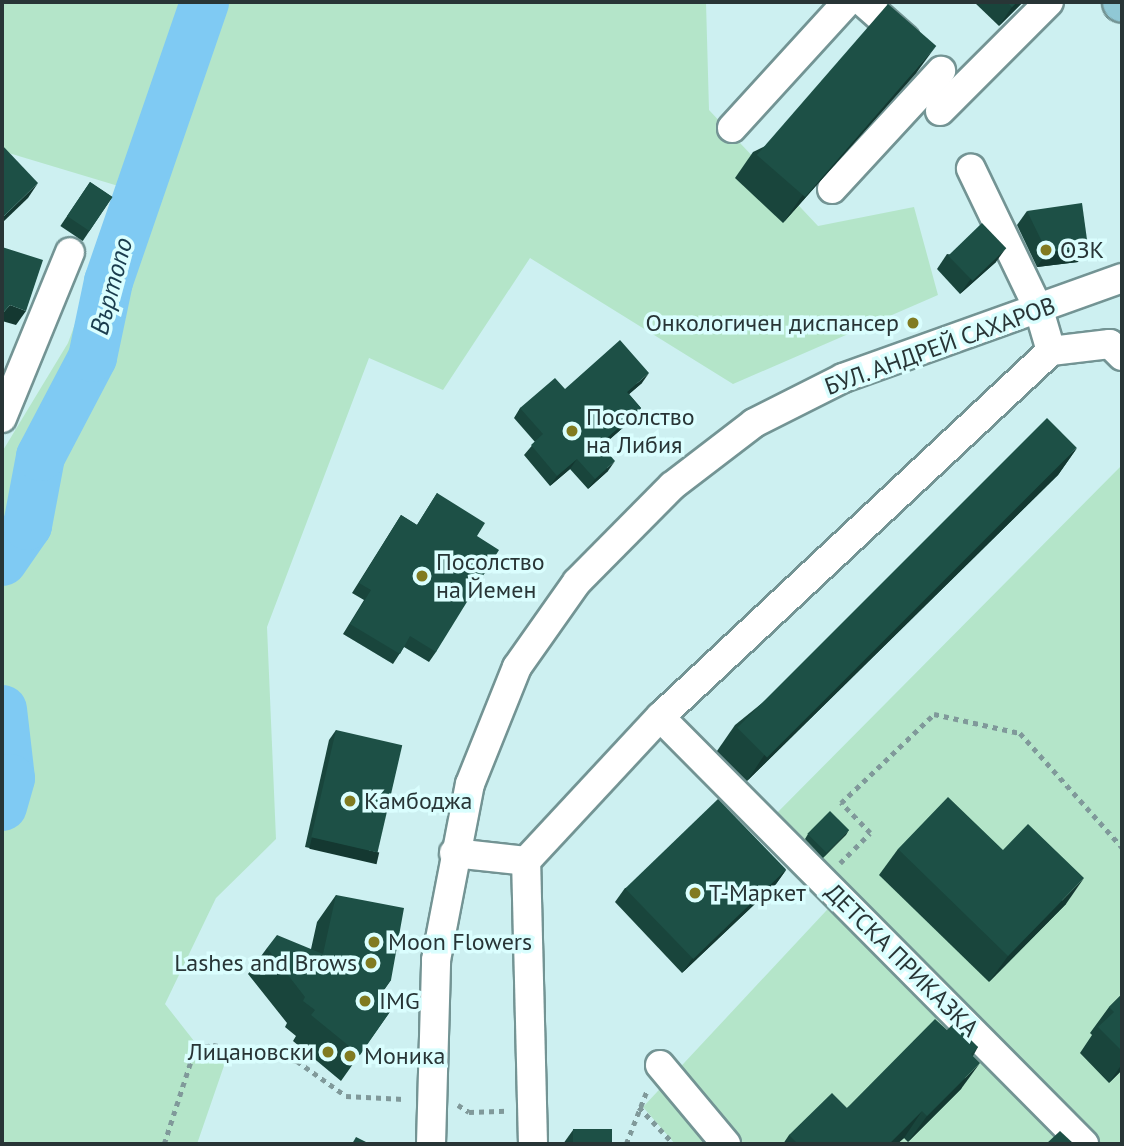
<!DOCTYPE html>
<html>
<head>
<meta charset="utf-8">
<style>
	body { margin:0 }
	#map { position:relative; width:1124px; height:1146px; overflow:hidden; background:#cdf0f1; font-family:"PT Sans",sans-serif }
	div>[style] { position:absolute }
	[style*='--x'] { left:calc(var(--x)*1px); top:calc(var(--y)*1px); width:calc(var(--w)*1px); rotate:calc(var(--a)*1deg) }
	.green>* { inset:0; background:#b4e5c9 }
	.river>* { height:49px; margin:-24.5px; padding:0 24.5px; transform-origin:24.5px; border-radius:24.5px; background:#7fcaf3 }
	.path>* { height:4.5px; margin-top:-2.25px; transform-origin:0; background:repeating-linear-gradient(90deg,#80999a 0 5px,transparent 0 10px) }
	.roads { filter:drop-shadow(2px 0 #739494) drop-shadow(-2px 0 #739494) drop-shadow(0 2px #739494) drop-shadow(0 -2px #739494) }
	.minor>* { height:28px; margin:-14px; padding:0 14px; transform-origin:14px; border-radius:14px; background:#fff }
	.major>* { height:37px; margin:-18.5px; padding:0 18.5px; transform-origin:18.5px; border-radius:18.5px; background:#90c8d5 }
	.wall>* { inset:0; background:#19453c; transform-origin:0 0 }
	.shaded-wall>* { inset:0; background:#143831; transform-origin:0 0 }
	.building>* { inset:0; background:#1d5046; transform-origin:0 0 }
	.dots>* { width:19px; height:19px; translate:-50% -50%; box-sizing:border-box; border:4px solid #dafefe; border-radius:50% }
	span { translate:-50% -50%; white-space:nowrap; text-align:center; line-height:1.15; -webkit-text-stroke:7px #dafefe; paint-order:stroke }
	.poi-label { font-size:24px; color:#283536 }
	.left { translate:0 -50%; text-align:left }
	.right { translate:-100% -50%; text-align:right }
	.street-label { font-size:24px; color:#283536 }
	.water-label { font-size:26px; color:#1a3c4d; font-style:italic }
	.frame { position:absolute; inset:0; border:4px solid #283536; pointer-events:none }
</style>
</head>
<body>
<div id="map">
	<div class="green">
		<div style="clip-path:polygon(2px 2px,706px 2px,709px 110px,818px 226px,914px 207px,938px 295px,733px 384px,530px 258px,443px 390px,369px 358px,267px 627px,276px 839px,216px 898px,165px 1004px,194px 1041px,227px 1057px,197px 1144px,2px 1144px,2px 452px,68px 343px,125px 188px,2px 151px)"></div>
		<div style="clip-path:polygon(1122px 465px,1122px 1003px,1091px 1034px,1122px 1070px,1122px 1144px,884px 1144px,961px 1089px,852px 1110px,788px 1144px,675px 1144px,643px 1107px,839px 897px,766px 824px)"></div>
	</div>
	<div class="river">
		<div style="--x:2;--y:561;--w:44;--a:-55.2"></div>
		<div style="--x:27;--y:525;--w:70;--a:-79.3"></div>
		<div style="--x:40;--y:456;--w:112;--a:-62.3"></div>
		<div style="--x:92;--y:357;--w:78;--a:-78.1"></div>
		<div style="--x:108;--y:281;--w:295;--a:-71"></div>
		<div style="--x:2;--y:709;--w:69;--a:83.4"></div>
		<div style="--x:10;--y:778;--w:29;--a:106"></div>
	</div>
	<div class="path">
		<div style="--x:840;--y:863;--w:42;--a:-45"></div>
		<div style="--x:870;--y:833;--w:42;--a:-134"></div>
		<div style="--x:841;--y:803;--w:129;--a:-43.7"></div>
		<div style="--x:934;--y:714;--w:88;--a:12.5"></div>
		<div style="--x:1020;--y:733;--w:153;--a:48.2"></div>
		<div style="--x:458;--y:1105;--w:13;--a:32"></div>
		<div style="--x:469;--y:1112;--w:38;--a:-2"></div>
		<div style="--x:639;--y:1107;--w:51;--a:46.6"></div>
		<div style="--x:164;--y:1144;--w:101;--a:-72.1"></div>
		<div style="--x:195;--y:1048;--w:18;--a:-9"></div>
		<div style="--x:213;--y:1045;--w:86;--a:10.8"></div>
		<div style="--x:297;--y:1061;--w:60;--a:35.5"></div>
		<div style="--x:346;--y:1096;--w:58;--a:3"></div>
		<div style="--x:626;--y:1144;--w:58;--a:-68.7"></div>
	</div>
	<div class="roads">
		<div class="minor">
			<div style="--x:863;--y:2;--w:56;--a:41.4"></div>
			<div style="--x:940;--y:111;--w:154;--a:-45"></div>
			<div style="--x:732;--y:128;--w:171;--a:-47.6"></div>
			<div style="--x:832;--y:189;--w:161;--a:-47.3"></div>
			<div style="--x:1051;--y:351;--w:59;--a:-6.8"></div>
			<div style="--x:1110;--y:344;--w:17;--a:45"></div>
			<div style="--x:2;--y:418;--w:179;--a:-67.7"></div>
			<div style="--x:660;--y:717;--w:602;--a:45.2"></div>
			<div style="--x:454;--y:853;--w:72;--a:6.3"></div>
			<div style="--x:660;--y:1065;--w:103;--a:50.1"></div>
			<div style="--x:431;--y:1144;--w:184;--a:-88.4"></div>
			<div style="--x:436;--y:960;--w:179;--a:-79.1"></div>
			<div style="--x:470;--y:784;--w:126;--a:-68.1"></div>
			<div style="--x:517;--y:667;--w:104;--a:-54.8"></div>
			<div style="--x:577;--y:582;--w:135;--a:-45.3"></div>
			<div style="--x:672;--y:486;--w:103;--a:-37.5"></div>
			<div style="--x:754;--y:423;--w:100;--a:-26.8"></div>
			<div style="--x:843;--y:378;--w:296;--a:-19.7"></div>
			<div style="--x:533;--y:1144;--w:283;--a:-91.4"></div>
			<div style="--x:526;--y:861;--w:197;--a:-47.1"></div>
			<div style="--x:660;--y:717;--w:536;--a:-43.11"></div>
			<div style="--x:1051;--y:351;--w:43;--a:-106.3"></div>
			<div style="--x:1039;--y:310;--w:157;--a:-115.7"></div>
		</div>
		<div class="major">
			<div style="--x:1121;--y:2;--w:1;--a:45"></div>
		</div>
	</div>
	<div class="wall">
		<div style="clip-path:polygon(974px 2px,1023px 2px,999px 26px)"></div>
		<div style="clip-path:polygon(917px 72px,783px 223px,735px 178px,753px 152px)"></div>
		<div style="left:90px;top:182px;width:27px;height:53px;rotate:34deg"></div>
		<div style="clip-path:polygon(1027px 211px,1078px 262px,1037px 267px,1017px 225px)"></div>
		<div style="clip-path:polygon(947px 254px,996px 262px,960px 294px,937px 269px)"></div>
		<div style="clip-path:polygon(642px 383px,629px 394px,641px 408px,634px 418px,602px 446px,608px 471px,588px 489px,570px 469px,550px 486px,524px 455px,535px 442px,514px 418px,520px 408px,565px 389px)"></div>
		<div style="clip-path:polygon(1077px 448px,1058px 475px,747px 781px,717px 751px,735px 725px)"></div>
		<div style="clip-path:polygon(437px 493px,477px 536px,436px 652px,429px 662px,404px 647px,393px 664px,343px 634px,364px 600px,352px 593px,401px 515px,417px 525px)"></div>
		<div style="clip-path:polygon(336px 730px,372px 862px,305px 847px,329px 740px)"></div>
		<div style="clip-path:polygon(849px 830px,823px 858px,805px 839px,808px 834px)"></div>
		<div style="clip-path:polygon(898px 849px,1003px 850px,1066px 904px,989px 982px,879px 875px)"></div>
		<div style="clip-path:polygon(786px 870px,776px 884px,682px 973px,615px 902px,625px 888px)"></div>
		<div style="clip-path:polygon(336px 895px,391px 980px,380px 996px,394px 1006px,341px 1081px,293px 1041px,296px 1036px,285px 1027px,287px 1023px,248px 974px,267px 948px,311px 949px,317px 922px)"></div>
		<div style="clip-path:polygon(1122px 994px,1122px 1070px,1109px 1083px,1080px 1053px,1092px 1035px,1090px 1033px,1109px 1007px)"></div>
		<div style="clip-path:polygon(947px 1030px,978px 1047px,973px 1056px,961px 1089px,908px 1142px,904px 1138px,897px 1144px,783px 1144px,789px 1135px,847px 1108px)"></div>
		<div style="clip-path:polygon(573px 1130px,612px 1144px,563px 1144px)"></div>
	</div>
	<div class="shaded-wall">
		<div style="clip-path:polygon(1017px 2px,1023px 2px,999px 26px,1012px 7px)"></div>
		<div style="clip-path:polygon(936px 46px,917px 72px,783px 223px,802px 196px)"></div>
		<div style="clip-path:polygon(38px 183px,28px 198px,2px 223px,2px 218px)"></div>
		<div style="clip-path:polygon(1088px 247px,1078px 262px,1037px 267px,1047px 252px)"></div>
		<div style="clip-path:polygon(1006px 248px,996px 262px,960px 294px,970px 280px)"></div>
		<div style="clip-path:polygon(10px 305px,26px 311px,16px 325px,2px 321px,2px 314px)"></div>
		<div style="clip-path:polygon(649px 373px,642px 383px,620px 402px,627px 392px)"></div>
		<div style="clip-path:polygon(641px 408px,634px 418px,593px 454px,600px 444px)"></div>
		<div style="clip-path:polygon(1077px 448px,1058px 475px,747px 781px,765px 754px)"></div>
		<div style="clip-path:polygon(577px 459px,570px 469px,550px 486px,557px 476px)"></div>
		<div style="clip-path:polygon(615px 461px,608px 471px,588px 489px,595px 479px)"></div>
		<div style="clip-path:polygon(849px 830px,846px 835px,823px 858px,827px 853px)"></div>
		<div style="left:312px;top:837px;width:69px;height:12px;rotate:13deg"></div>
		<div style="clip-path:polygon(786px 870px,776px 884px,682px 973px,692px 959px)"></div>
		<div style="clip-path:polygon(1084px 878px,1066px 904px,989px 982px,1008px 956px)"></div>
		<div style="clip-path:polygon(980px 1063px,961px 1089px,908px 1142px,927px 1116px)"></div>
		<div style="clip-path:polygon(1122px 1064px,1122px 1070px,1109px 1083px)"></div>
		<div style="clip-path:polygon(922px 1111px,904px 1138px,897px 1144px,889px 1144px)"></div>
	</div>
	<div class="building">
		<div style="clip-path:polygon(1007px 2px,1017px 2px,1012px 7px)"></div>
		<div style="left:888px;top:4px;width:64px;height:200px;rotate:41deg"></div>
		<div style="clip-path:polygon(2px 145px,38px 183px,2px 218px)"></div>
		<div style="left:90px;top:182px;width:27px;height:41px;rotate:34deg"></div>
		<div style="clip-path:polygon(1082px 203px,1088px 247px,1047px 252px,1027px 211px)"></div>
		<div style="left:982px;top:223px;width:35px;height:47px;rotate:46deg"></div>
		<div style="clip-path:polygon(2px 247px,43px 260px,26px 311px,10px 305px,2px 314px)"></div>
		<div style="clip-path:polygon(620px 340px,649px 373px,627px 392px,641px 408px,600px 444px,615px 461px,595px 479px,577px 459px,557px 476px,531px 445px,543px 434px,520px 408px,555px 378px,565px 389px)"></div>
		<div style="left:1047px;top:418px;width:42px;height:438px;rotate:45deg"></div>
		<div style="clip-path:polygon(437px 493px,485px 523px,477px 536px,499px 550px,436px 652px,410px 636px,400px 654px,350px 624px,371px 590px,359px 583px,401px 515px,417px 525px)"></div>
		<div style="left:336px;top:730px;width:68px;height:110px;rotate:13deg"></div>
		<div style="clip-path:polygon(948px 797px,1003px 850px,1028px 824px,1084px 878px,1008px 956px,898px 849px)"></div>
		<div style="left:718px;top:799px;width:98px;height:129px;rotate:46deg"></div>
		<div style="left:830px;top:811px;width:27px;height:32px;rotate:45deg"></div>
		<div style="clip-path:polygon(336px 895px,404px 908px,391px 980px,380px 995px,394px 1006px,360px 1055px,311px 1015px,315px 1010px,303px 1001px,305px 997px,267px 948px,277px 935px,323px 954px)"></div>
		<div style="clip-path:polygon(1122px 994px,1122px 1051px,1098px 1027px,1114px 1012px,1109px 1007px)"></div>
		<div style="clip-path:polygon(935px 1019px,947px 1030px,954px 1023px,978px 1047px,971px 1054px,980px 1063px,927px 1116px,922px 1111px,889px 1144px,798px 1144px,789px 1135px,832px 1093px,847px 1108px)"></div>
		<div style="left:612px;top:1129px;width:15px;height:39px;rotate:90deg"></div>
		<div style="clip-path:polygon(1060px 1131px,1074px 1144px,1046px 1144px)"></div>
		<div style="clip-path:polygon(356px 1137px,370px 1144px,352px 1144px)"></div>
	</div>
	<div class="dots">
		<div style="left:1046px;top:250px;background:#817b21"></div>
		<div style="left:913px;top:323px;background:#817b21"></div>
		<div style="left:572px;top:431px;background:#817b21"></div>
		<div style="left:422px;top:576px;background:#817b21"></div>
		<div style="left:350px;top:801px;background:#817b21"></div>
		<div style="left:695px;top:893px;background:#817b21"></div>
		<div style="left:374px;top:942px;background:#817b21"></div>
		<div style="left:371px;top:963px;background:#817b21"></div>
		<div style="left:365px;top:1001px;background:#817b21"></div>
		<div style="left:328px;top:1052px;background:#817b21"></div>
		<div style="left:350px;top:1056px;background:#817b21"></div>
	</div>
	<div class="poi-label">
		<span class="left" style="left:1060px;top:250px">ОЗК</span>
		<span class="right" style="left:899px;top:323px">Онкологичен диспансер</span>
		<span class="left" style="left:586px;top:431px">Посолство<br>на Либия</span>
		<span class="left" style="left:436px;top:576px">Посолство<br>на Йемен</span>
		<span class="left" style="left:364px;top:801px">Камбоджа</span>
		<span class="left" style="left:709px;top:893px">Т-Маркет</span>
		<span class="left" style="left:388px;top:942px">Moon Flowers</span>
		<span class="right" style="left:357px;top:963px">Lashes and Brows</span>
		<span class="left" style="left:379px;top:1001px">IMG</span>
		<span class="right" style="left:314px;top:1052px">Лицановски</span>
		<span class="left" style="left:364px;top:1056px">Моника</span>
	</div>
	<div class="street-label">
		<span style="left:940px;top:346px;rotate:-20deg">БУЛ. АНДРЕЙ САХАРОВ</span>
		<span style="left:902px;top:960px;rotate:45deg">ДЕТСКА ПРИКАЗКА</span>
	</div>
	<div class="water-label">
		<span style="left:111px;top:286px;rotate:-75deg">Въртопо</span>
	</div>
	<div class="frame"></div>
</div>
</body>
</html>
